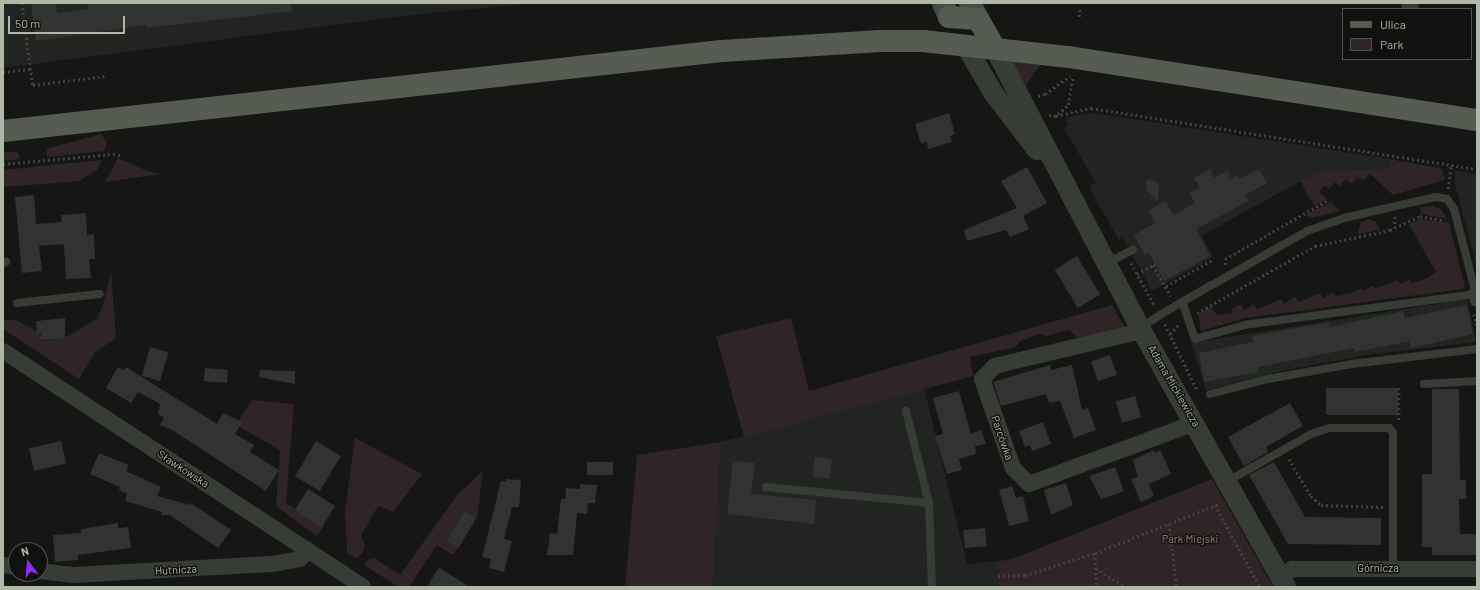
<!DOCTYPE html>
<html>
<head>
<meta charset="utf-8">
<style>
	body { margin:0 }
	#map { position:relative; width:1480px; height:590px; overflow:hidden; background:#161715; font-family:Barlow,sans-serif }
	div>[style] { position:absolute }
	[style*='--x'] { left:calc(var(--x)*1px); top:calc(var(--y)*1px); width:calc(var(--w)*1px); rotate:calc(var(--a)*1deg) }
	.built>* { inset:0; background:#222421 }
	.green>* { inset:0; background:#2f2526 }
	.building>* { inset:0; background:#313330; transform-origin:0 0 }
	.path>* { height:2.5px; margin-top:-1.25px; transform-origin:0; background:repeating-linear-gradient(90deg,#40433c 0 2px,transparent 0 5px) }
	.service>* { height:8px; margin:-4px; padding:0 4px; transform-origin:4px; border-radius:4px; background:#383c36 }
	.minor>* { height:16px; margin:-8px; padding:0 8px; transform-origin:8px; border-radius:8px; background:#383c36 }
	.tertiary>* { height:20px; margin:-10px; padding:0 10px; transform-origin:10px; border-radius:10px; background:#383c36 }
	.secondary>* { height:22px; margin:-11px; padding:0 11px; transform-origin:11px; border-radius:11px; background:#484c44 }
	.primary>* { height:22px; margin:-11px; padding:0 11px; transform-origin:11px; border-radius:11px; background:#565c52 }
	span { translate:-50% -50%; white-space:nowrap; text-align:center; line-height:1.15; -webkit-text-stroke:3px #111210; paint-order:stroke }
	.street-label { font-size:11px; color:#afb8a7 }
	.park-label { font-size:11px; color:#a37d82 }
	.frame { position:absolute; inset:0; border:4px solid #afb8a7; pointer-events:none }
	.legend { position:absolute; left:1342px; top:8px; width:130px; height:52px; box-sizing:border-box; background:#111210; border:1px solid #50544c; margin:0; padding:5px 7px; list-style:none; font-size:12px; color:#afb8a7 }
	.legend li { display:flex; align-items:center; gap:8px; height:20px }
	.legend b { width:20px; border:1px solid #50544c }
	.north { position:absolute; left:8px; top:542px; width:40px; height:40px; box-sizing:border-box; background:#111210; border:1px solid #50544c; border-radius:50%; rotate:344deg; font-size:11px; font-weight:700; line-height:16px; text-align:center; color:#afb8a7 }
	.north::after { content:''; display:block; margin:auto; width:14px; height:18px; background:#8b2df7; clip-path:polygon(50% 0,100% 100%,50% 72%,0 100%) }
	.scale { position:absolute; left:8px; top:16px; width:117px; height:18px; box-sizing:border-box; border:2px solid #afb8a7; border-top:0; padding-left:5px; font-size:12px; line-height:14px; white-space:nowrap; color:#afb8a7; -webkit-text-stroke:3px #111210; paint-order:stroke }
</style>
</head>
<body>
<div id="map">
	<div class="built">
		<div style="clip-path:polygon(3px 3px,536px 3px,410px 15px,3px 68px)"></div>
		<div style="clip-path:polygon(1093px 113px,1389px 159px,1388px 168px,1317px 172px,1201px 236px,1213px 257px,1152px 291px,1123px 238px,1119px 240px,1091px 191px,1090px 186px,1096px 183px,1064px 128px,1068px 125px,1066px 117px)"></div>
		<div style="clip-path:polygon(1455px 170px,1477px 174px,1477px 267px,1455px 184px)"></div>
		<div style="clip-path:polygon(1467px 299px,1476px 342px,1366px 355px,1291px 369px,1206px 390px,1191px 343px)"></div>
		<div style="clip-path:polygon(924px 388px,967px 564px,999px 561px,999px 587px,713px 587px,721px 442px)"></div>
	</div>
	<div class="green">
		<div style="clip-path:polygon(1009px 61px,1040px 65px,1026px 85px,1021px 85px)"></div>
		<div style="clip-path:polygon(101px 134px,107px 143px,104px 151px,47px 157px,46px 149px)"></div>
		<div style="clip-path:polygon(3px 152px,18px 152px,20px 159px,3px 161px)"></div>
		<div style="clip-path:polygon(118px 158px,147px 171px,161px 174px,105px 182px)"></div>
		<div style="clip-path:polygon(1389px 159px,1438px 168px,1442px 170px,1445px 180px,1393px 195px,1370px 174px,1363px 181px,1358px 177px,1351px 184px,1346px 179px,1339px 186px,1335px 182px,1329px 189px,1325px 185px,1319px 192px,1327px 199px,1314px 206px,1300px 181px,1317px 172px,1388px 168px)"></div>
		<div style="clip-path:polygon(102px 160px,98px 169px,79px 181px,3px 187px,3px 170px)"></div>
		<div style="clip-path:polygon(1330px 202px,1340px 211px,1311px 218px,1306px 215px)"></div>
		<div style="clip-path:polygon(1432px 206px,1441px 209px,1447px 219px,1421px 214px,1420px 207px)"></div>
		<div style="clip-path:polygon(1370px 219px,1376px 222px,1380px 230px,1358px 234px,1361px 222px)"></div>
		<div style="clip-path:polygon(1420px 219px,1449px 223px,1465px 287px,1462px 289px,1245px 318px,1201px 331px,1198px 314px,1211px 307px,1217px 315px,1232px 313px,1231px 310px,1241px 304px,1244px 310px,1254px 304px,1257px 309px,1281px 299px,1284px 304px,1295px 297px,1299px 302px,1320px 293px,1323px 298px,1333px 292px,1335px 296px,1351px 293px,1361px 288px,1363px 291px,1373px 286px,1375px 289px,1397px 280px,1400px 284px,1410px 279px,1411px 283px,1426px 279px,1436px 272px,1409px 224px)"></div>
		<div style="clip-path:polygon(111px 271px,116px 338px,95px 352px,79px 379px,3px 329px,3px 320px,16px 320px,37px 331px,41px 335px,42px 341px,67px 337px,96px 319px,103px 306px)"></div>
		<div style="clip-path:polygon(1112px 305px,1125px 328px,1079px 338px,1069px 330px,1046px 336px,1039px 334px,1020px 341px,1016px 347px,970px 357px,973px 376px,744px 437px,716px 336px,791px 318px,809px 391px)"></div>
		<div style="clip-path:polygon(252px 400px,294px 404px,286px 503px,324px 527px,317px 536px,276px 506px,280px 450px,236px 425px)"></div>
		<div style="clip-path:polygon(355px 438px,422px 474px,393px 512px,378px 506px,361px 536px,365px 545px,363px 553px,356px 558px,348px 554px,347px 550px,345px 511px)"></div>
		<div style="clip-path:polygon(721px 442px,713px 587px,625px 587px,637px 455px)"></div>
		<div style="clip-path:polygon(483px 471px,477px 517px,453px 555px,437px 545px,409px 587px,399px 587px,364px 565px,367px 560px,374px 558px,400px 575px,458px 494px)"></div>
		<div style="clip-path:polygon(1212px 479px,1273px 587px,999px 587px,999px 561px,1012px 559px)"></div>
	</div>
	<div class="building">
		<div style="clip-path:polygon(31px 3px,56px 3px,57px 13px,88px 9px,87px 3px,291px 3px,292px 11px,147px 28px,146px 25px,36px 41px)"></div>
		<div style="clip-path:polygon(949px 113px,955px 134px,950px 136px,952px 142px,928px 149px,927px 142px,921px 144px,915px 124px)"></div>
		<div style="clip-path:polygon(1027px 167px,1047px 203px,1023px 216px,1029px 229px,1010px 237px,1006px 230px,967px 241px,964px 230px,1017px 208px,1001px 181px)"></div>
		<div style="clip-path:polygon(1210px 169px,1214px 178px,1227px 171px,1231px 178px,1238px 175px,1240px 179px,1259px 169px,1267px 183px,1245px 195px,1248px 201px,1196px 229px,1210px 256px,1164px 281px,1149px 253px,1145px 255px,1134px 235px,1155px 223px,1149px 210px,1166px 201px,1173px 215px,1195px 203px,1190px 193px,1200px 188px,1194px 178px)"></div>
		<div style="clip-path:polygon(1149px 180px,1153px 180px,1159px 185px,1158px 202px,1146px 190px,1146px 182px)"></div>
		<div style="clip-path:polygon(34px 195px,36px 224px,62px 222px,61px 215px,86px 213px,87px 235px,94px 234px,95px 259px,89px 259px,91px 278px,66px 279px,64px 244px,39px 246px,42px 271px,22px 273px,15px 197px)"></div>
		<div style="left:1077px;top:256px;width:45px;height:26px;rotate:59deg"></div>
		<div style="clip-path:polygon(1467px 305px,1473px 334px,1411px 348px,1410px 341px,1355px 352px,1354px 348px,1258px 367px,1258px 372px,1204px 382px,1199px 353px,1253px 342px,1252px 336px,1329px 322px,1330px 327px,1403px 311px,1405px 318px)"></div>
		<div style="clip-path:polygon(65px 318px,65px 338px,41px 340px,41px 333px,37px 334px,36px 321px)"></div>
		<div style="left:150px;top:347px;width:19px;height:30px;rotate:16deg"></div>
		<div style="left:1110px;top:355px;width:21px;height:20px;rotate:71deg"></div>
		<div style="clip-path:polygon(1050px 365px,1051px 370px,1072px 365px,1082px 410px,1088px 408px,1096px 430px,1074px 438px,1060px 401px,1049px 403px,1046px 394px,1001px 406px,993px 382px)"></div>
		<div style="clip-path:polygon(118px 367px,124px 370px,126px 367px,217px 424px,223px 413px,242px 422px,235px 434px,254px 445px,250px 452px,279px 470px,266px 491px,172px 430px,160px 425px,164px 418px,158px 414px,160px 404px,138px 392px,131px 403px,106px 388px)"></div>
		<div style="left:205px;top:368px;width:23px;height:13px;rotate:5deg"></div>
		<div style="clip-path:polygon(260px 370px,295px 371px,295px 384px,259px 377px)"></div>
		<div style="left:1326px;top:388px;width:72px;height:27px"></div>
		<div style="clip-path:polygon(1432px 389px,1459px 389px,1460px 480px,1466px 480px,1466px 499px,1459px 499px,1460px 534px,1477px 534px,1477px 555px,1432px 555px,1432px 547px,1422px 547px,1422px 474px,1432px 474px)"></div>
		<div style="clip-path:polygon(959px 391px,971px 434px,981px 430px,986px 444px,975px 446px,976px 454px,959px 459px,962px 470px,947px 474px,935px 436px,943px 434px,933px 398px)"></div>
		<div style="left:1135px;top:396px;width:22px;height:20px;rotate:74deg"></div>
		<div style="clip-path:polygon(1290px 403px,1303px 426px,1266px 447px,1268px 452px,1244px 466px,1228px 437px)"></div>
		<div style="clip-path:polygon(1043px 422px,1051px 444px,1032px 451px,1030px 445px,1025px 447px,1019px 431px)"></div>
		<div style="left:61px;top:441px;width:23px;height:33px;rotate:77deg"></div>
		<div style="left:316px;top:441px;width:29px;height:41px;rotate:31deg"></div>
		<div style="clip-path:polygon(1154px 450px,1155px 453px,1160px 450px,1171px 474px,1149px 484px,1154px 496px,1141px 502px,1131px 479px,1138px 477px,1133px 460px)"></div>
		<div style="clip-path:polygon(99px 453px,129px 465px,126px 471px,161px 487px,157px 496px,190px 505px,191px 503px,231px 530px,218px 548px,170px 515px,161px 515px,162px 512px,125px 501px,127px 494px,119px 490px,120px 487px,90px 474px)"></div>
		<div style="left:815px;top:457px;width:17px;height:20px;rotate:7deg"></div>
		<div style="clip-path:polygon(733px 461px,755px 463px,751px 494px,816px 500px,814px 524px,727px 514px)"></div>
		<div style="left:613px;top:462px;width:13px;height:26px;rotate:90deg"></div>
		<div style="clip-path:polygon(1274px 462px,1305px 517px,1381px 518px,1381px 545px,1288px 544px,1249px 475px)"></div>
		<div style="clip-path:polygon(1115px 467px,1124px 491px,1101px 499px,1089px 476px)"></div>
		<div style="clip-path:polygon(506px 479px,521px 480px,519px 507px,512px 507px,504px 539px,512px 541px,504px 572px,489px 568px,491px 559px,482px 557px,501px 481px,506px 481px)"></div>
		<div style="clip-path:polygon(1066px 483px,1073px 505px,1051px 515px,1044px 490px)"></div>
		<div style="clip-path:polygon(580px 484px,597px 485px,595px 503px,588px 503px,587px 514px,577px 513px,573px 555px,547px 555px,550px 533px,557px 534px,561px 499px,565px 499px,566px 488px,580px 489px)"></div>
		<div style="clip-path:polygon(1012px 486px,1016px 498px,1023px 496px,1029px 521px,1009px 526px,999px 490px)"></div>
		<div style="left:308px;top:489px;width:32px;height:25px;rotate:32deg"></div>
		<div style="left:464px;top:511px;width:14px;height:35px;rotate:30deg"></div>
		<div style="clip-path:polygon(118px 523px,118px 528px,128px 527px,131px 548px,78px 555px,78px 560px,55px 562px,53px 535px,81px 533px,81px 529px)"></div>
		<div style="left:985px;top:528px;width:18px;height:22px;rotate:84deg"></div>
		<div style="clip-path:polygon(439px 567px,449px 574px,470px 587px,427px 587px)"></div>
	</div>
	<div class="path">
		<div style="--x:22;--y:3;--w:83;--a:82.4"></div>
		<div style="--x:33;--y:85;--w:73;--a:-7.1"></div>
		<div style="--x:1079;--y:17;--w:9;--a:-84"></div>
		<div style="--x:3;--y:72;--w:28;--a:-6"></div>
		<div style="--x:1038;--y:96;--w:7;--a:-16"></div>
		<div style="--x:1045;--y:94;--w:31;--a:-36"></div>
		<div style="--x:1058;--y:114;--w:13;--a:-42"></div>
		<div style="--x:1068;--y:105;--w:29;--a:-80"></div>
		<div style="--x:1049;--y:115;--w:7;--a:8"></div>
		<div style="--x:1056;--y:116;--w:36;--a:-13"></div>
		<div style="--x:1091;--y:108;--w:391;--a:9"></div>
		<div style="--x:3;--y:164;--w:110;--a:-5.2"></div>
		<div style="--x:113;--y:154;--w:10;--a:11"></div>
		<div style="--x:1448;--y:189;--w:25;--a:-83"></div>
		<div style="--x:1395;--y:217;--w:11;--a:90"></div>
		<div style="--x:1131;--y:263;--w:49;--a:60.8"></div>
		<div style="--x:1153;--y:265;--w:36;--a:60"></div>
		<div style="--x:1225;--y:265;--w:6;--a:-90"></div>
		<div style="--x:1225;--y:259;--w:119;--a:-29.8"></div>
		<div style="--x:1137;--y:274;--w:21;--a:-29"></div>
		<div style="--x:1166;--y:286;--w:55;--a:-29.4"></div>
		<div style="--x:1197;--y:313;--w:136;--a:-29.6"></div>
		<div style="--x:1315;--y:246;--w:77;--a:-12"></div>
		<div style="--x:1390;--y:230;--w:33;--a:-25"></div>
		<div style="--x:1420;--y:216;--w:25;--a:11"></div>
		<div style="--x:1474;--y:314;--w:11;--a:75"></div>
		<div style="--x:1165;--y:324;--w:73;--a:64.1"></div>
		<div style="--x:1170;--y:334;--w:12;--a:-48"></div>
		<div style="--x:1399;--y:388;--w:34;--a:90"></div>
		<div style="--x:1289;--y:459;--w:43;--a:59.3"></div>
		<div style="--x:1311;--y:496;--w:13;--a:42"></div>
		<div style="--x:1321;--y:505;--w:62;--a:1.8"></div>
		<div style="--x:1215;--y:505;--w:94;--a:61.2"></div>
		<div style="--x:1169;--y:524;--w:64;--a:82.8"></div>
		<div style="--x:1095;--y:553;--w:34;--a:87"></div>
		<div style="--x:1096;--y:568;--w:35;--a:33"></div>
		<div style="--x:998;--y:576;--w:27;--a:-2"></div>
		<div style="--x:1025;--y:575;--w:73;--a:-17.4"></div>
		<div style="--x:1095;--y:553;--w:133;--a:-21.6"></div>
	</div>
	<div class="service">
		<div style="--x:1107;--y:263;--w:29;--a:-27"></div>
		<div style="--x:3;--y:264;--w:4;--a:-34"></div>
		<div style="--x:17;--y:303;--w:83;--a:-6.2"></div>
		<div style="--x:1140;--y:328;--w:24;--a:-33"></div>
		<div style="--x:1160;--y:315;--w:26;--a:-31"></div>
		<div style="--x:1182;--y:302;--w:34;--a:-30"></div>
		<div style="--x:1212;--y:285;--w:109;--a:-29.6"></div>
		<div style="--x:1307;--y:231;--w:39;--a:-19"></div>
		<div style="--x:1344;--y:218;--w:93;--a:-13"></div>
		<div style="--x:1435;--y:197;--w:12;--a:9"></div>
		<div style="--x:1447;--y:199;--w:12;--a:55"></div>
		<div style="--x:1454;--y:209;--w:88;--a:75.5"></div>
		<div style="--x:1476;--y:294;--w:233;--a:172.4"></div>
		<div style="--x:1245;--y:325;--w:52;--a:164.4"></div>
		<div style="--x:1195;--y:339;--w:39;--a:-109"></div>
		<div style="--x:1424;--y:384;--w:53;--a:-3.2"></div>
		<div style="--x:1210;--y:394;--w:60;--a:-14.5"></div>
		<div style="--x:1268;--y:379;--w:85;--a:-10.1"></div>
		<div style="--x:1352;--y:364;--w:126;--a:-6.8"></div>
		<div style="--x:906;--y:411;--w:95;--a:76"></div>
		<div style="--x:929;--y:503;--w:84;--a:88"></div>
		<div style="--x:1228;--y:481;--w:95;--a:-29.5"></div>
		<div style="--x:1311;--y:434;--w:20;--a:-18"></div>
		<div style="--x:1330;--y:428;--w:59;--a:0"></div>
		<div style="--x:1389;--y:428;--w:6;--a:51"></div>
		<div style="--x:1393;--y:433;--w:135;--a:90"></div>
		<div style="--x:766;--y:487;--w:164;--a:5.6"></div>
	</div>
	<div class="minor">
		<div style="--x:1409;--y:3;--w:6;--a:72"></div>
		<div style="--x:1476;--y:294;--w:5;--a:79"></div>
		<div style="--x:1140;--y:328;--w:9;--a:144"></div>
		<div style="--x:1133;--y:333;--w:142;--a:166.6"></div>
		<div style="--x:995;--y:366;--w:18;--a:135"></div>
		<div style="--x:982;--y:379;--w:94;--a:70.8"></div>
		<div style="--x:1013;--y:468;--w:23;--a:45"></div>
		<div style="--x:1029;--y:484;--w:177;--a:-20.2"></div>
		<div style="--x:3;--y:351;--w:430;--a:33.2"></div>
		<div style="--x:3;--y:565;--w:13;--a:9"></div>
		<div style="--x:40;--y:571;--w:34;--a:7"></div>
		<div style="--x:74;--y:575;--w:198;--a:-3.2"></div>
		<div style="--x:272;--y:564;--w:28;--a:-10"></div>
		<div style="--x:300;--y:559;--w:12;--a:-48"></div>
		<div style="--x:1281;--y:577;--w:14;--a:-36"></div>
		<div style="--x:1292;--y:569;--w:185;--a:0"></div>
	</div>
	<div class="tertiary">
		<div style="--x:965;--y:45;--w:57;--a:59.4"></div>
		<div style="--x:994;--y:94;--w:71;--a:52.5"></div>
		<div style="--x:995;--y:49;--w:314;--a:62.5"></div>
		<div style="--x:1140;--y:328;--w:297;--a:60.6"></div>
	</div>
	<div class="secondary">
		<div style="--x:943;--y:3;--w:15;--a:67"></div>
		<div style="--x:970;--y:3;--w:18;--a:63"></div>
	</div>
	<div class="primary">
		<div style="--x:949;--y:17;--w:29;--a:4"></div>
		<div style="--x:978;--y:19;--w:34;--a:60"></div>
		<div style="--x:3;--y:131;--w:723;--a:-6.35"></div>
		<div style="--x:722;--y:51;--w:158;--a:-3.6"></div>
		<div style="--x:880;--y:41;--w:43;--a:0"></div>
		<div style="--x:923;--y:41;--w:147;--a:6.3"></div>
		<div style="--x:1069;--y:57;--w:413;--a:8.8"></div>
	</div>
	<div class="street-label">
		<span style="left:1174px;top:386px;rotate:60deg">Adama Mickiewicza</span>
		<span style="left:1002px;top:438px;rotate:71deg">Parcówka</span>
		<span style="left:183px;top:469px;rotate:33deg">Sławkowska</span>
		<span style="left:1378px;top:568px">Górnicza</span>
		<span style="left:176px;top:570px;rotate:-3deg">Hutnicza</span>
	</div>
	<div class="park-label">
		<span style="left:1190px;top:539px">Park Miejski</span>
	</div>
	<div class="frame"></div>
	<ul class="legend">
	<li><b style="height:5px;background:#565c52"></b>Ulica</li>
	<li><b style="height:11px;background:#2f2526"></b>Park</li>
	</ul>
	<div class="north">N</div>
	<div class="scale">50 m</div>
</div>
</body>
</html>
